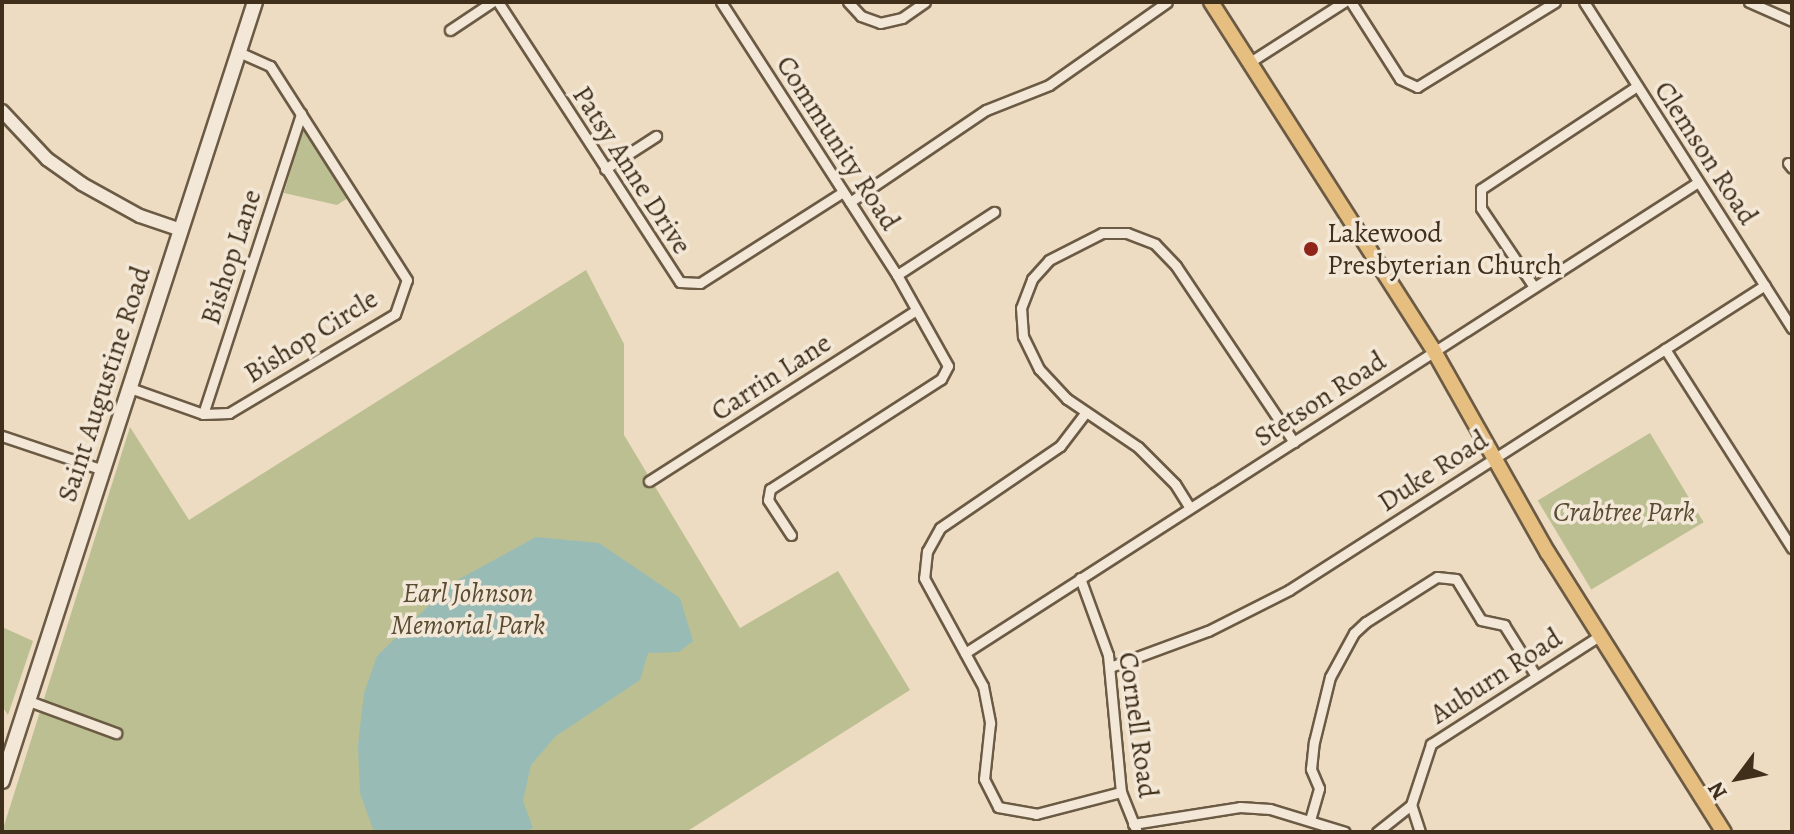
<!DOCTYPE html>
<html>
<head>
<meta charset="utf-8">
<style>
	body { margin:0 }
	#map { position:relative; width:1794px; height:834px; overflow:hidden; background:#eddcc1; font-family:Alegreya,serif }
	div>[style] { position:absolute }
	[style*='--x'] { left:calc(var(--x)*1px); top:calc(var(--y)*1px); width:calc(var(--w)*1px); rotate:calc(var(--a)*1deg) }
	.green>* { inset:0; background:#bbbf91; transform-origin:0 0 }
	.water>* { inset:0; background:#99bbb6 }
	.roads { filter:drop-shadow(2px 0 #6b5a44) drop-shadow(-2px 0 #6b5a44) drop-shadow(0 2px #6b5a44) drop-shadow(0 -2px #6b5a44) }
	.minor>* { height:9px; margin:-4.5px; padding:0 4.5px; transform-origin:4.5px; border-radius:4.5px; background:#f3e8d7 }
	.tertiary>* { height:12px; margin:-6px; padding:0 6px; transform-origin:6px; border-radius:6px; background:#f3e8d7 }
	.secondary>* { height:14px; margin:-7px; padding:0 7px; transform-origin:7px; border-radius:7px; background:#f3e8d7 }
	.primary>* { height:14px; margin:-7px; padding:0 7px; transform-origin:7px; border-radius:7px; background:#e6be80 }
	.dots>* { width:22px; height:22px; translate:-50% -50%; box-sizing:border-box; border:4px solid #f3e8d7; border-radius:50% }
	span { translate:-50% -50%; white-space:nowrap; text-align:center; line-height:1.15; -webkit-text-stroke:7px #f3e8d7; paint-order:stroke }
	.street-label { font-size:28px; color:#402f1a }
	.poi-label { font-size:28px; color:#402f1a }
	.left { translate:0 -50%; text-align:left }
	.park-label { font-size:28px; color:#594c32; font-style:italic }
	.frame { position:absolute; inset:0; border:4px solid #402f1a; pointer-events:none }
	.north { position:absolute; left:1698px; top:738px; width:80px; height:80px; -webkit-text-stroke:6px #f3e8d7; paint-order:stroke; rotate:238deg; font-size:22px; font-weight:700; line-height:32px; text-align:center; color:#402f1a }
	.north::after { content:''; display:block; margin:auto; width:28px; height:36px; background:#402f1a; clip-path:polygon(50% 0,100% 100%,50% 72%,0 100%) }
</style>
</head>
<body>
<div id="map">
	<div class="green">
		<div style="clip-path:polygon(303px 129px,348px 198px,337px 205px,284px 193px)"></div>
		<div style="clip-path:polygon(586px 270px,624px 344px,624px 435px,740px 628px,838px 571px,910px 690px,686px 832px,2px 832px,130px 427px,189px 520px)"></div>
		<div style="left:1650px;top:433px;width:104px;height:131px;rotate:59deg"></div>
		<div style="clip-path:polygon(2px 627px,33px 641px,8px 715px,2px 706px)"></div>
	</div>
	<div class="water">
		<div style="clip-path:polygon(536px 537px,599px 543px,680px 598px,693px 641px,679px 652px,648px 653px,640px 680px,556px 736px,531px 765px,523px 801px,533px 828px,524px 832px,374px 832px,360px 793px,358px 745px,364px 693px,377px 656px,452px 583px)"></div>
	</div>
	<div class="roads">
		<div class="minor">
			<div style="--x:498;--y:2;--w:334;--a:57"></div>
			<div style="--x:680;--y:282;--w:20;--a:3"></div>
			<div style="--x:700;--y:283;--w:169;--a:-32.5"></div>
			<div style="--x:721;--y:2;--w:325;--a:57.2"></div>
			<div style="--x:897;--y:275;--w:104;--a:60.7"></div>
			<div style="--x:948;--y:366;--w:15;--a:118"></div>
			<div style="--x:941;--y:379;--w:203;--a:147.2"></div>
			<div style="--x:770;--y:489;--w:11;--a:100"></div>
			<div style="--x:768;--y:500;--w:42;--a:56.7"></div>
			<div style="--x:848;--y:2;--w:19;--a:47"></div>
			<div style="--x:861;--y:16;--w:20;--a:20"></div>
			<div style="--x:880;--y:23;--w:23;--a:-13"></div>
			<div style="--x:902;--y:18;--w:28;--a:-35"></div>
			<div style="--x:1351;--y:2;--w:91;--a:57.5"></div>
			<div style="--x:1400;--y:79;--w:19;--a:25"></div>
			<div style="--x:1417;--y:87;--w:162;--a:-31.6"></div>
			<div style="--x:1584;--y:2;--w:387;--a:57.5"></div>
			<div style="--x:1749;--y:2;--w:47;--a:23.8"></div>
			<div style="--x:450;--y:30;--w:50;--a:-33.7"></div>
			<div style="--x:1250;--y:62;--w:112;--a:-32.6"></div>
			<div style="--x:1788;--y:163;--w:6;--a:51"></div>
			<div style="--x:605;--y:169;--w:61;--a:-32.9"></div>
			<div style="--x:850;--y:202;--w:164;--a:-34.1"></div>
			<div style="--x:986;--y:110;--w:68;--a:-21.6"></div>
			<div style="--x:1049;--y:85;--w:144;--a:-35.1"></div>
			<div style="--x:897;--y:275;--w:116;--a:-33"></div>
			<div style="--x:1534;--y:287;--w:95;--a:-123.9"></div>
			<div style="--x:1481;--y:208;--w:19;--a:-90"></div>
			<div style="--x:1481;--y:189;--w:187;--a:-33.4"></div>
			<div style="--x:1665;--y:349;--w:236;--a:57.5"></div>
			<div style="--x:130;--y:388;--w:77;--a:19.6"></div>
			<div style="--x:203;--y:414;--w:26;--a:-2"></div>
			<div style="--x:229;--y:413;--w:193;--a:-30.8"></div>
			<div style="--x:395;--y:314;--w:36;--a:-71"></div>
			<div style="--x:407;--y:280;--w:254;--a:-122.6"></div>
			<div style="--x:270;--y:66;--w:34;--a:-156"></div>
			<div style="--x:1086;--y:412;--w:43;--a:127.4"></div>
			<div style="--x:1060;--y:446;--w:145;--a:145.7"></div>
			<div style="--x:940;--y:528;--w:26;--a:119"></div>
			<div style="--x:927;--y:551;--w:27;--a:96"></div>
			<div style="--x:924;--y:578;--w:123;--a:61.4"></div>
			<div style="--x:983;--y:686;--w:38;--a:79"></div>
			<div style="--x:990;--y:723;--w:56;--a:96.1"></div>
			<div style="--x:984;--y:779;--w:31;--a:63"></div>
			<div style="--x:998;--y:807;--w:39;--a:10"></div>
			<div style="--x:1036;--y:814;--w:88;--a:-14.5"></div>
			<div style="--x:203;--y:414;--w:316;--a:-71.9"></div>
			<div style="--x:2;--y:436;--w:107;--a:18.6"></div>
			<div style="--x:649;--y:481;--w:317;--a:-32.6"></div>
			<div style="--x:1190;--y:508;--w:28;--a:-122"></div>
			<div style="--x:1175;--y:484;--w:52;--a:-135"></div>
			<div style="--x:1138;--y:447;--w:86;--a:-145.9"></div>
			<div style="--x:1067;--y:399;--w:41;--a:-133"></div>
			<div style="--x:1039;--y:369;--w:37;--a:-116"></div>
			<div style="--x:1023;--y:336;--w:28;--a:-94"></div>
			<div style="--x:1021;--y:308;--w:31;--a:-69"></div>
			<div style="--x:1032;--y:279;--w:25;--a:-48"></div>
			<div style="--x:1049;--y:260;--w:59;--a:-27"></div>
			<div style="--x:1102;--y:233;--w:25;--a:0"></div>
			<div style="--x:1127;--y:233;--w:30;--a:21"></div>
			<div style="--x:1155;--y:244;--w:30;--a:46"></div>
			<div style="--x:1176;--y:266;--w:212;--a:56.2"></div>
			<div style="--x:1080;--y:578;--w:82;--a:70"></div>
			<div style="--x:1108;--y:655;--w:138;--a:84.6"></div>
			<div style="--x:1121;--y:792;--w:43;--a:68.2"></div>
			<div style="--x:965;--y:653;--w:871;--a:-32.72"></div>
			<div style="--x:1110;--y:667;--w:104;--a:-20.2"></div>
			<div style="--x:1208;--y:631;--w:91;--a:-26.8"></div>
			<div style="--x:1289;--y:590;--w:565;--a:-32.65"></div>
			<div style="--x:29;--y:701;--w:93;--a:20.2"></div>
			<div style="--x:1310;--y:820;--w:33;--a:-74"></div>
			<div style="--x:1319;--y:788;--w:21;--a:-113"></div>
			<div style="--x:1311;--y:769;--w:27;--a:-84"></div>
			<div style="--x:1314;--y:742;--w:67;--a:-76.2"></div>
			<div style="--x:1330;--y:677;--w:50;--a:-61.4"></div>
			<div style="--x:1354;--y:633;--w:16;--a:-43"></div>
			<div style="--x:1366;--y:622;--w:84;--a:-32.4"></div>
			<div style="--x:1437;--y:577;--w:19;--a:6"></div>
			<div style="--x:1456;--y:579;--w:48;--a:58.6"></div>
			<div style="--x:1481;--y:620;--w:24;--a:12"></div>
			<div style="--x:1504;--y:625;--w:60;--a:57.9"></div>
			<div style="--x:1133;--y:824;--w:108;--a:-9"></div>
			<div style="--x:1240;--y:807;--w:30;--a:4"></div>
			<div style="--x:1270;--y:809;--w:78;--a:17"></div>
			<div style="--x:1377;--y:832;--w:43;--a:-38.5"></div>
			<div style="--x:1420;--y:832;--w:28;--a:-108"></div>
			<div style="--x:1411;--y:805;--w:64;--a:-71.8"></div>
			<div style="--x:1431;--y:744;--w:200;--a:-32.7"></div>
		</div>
		<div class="tertiary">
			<div style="--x:2;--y:111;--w:66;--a:46.8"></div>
			<div style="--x:47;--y:159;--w:43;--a:35.5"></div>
			<div style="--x:82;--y:184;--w:66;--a:28.9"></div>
			<div style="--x:140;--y:216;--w:43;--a:18.9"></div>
		</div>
		<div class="secondary">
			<div style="--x:2;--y:781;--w:819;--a:-72.01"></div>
		</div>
		<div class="primary">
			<div style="--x:1211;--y:2;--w:414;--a:57.4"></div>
			<div style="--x:1434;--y:351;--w:232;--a:60.6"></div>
			<div style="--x:1548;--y:553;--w:330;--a:57.8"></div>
		</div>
	</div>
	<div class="dots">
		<div style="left:1311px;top:249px;background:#8f2418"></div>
	</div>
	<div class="street-label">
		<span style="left:838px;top:143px;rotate:57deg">Community Road</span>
		<span style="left:1706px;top:153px;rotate:57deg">Clemson Road</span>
		<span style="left:632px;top:170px;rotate:57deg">Patsy Anne Drive</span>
		<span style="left:231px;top:257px;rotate:-72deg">Bishop Lane</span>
		<span style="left:311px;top:336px;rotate:-32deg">Bishop Circle</span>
		<span style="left:771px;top:377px;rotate:-33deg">Carrin Lane</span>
		<span style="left:104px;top:384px;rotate:-72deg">Saint Augustine Road</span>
		<span style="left:1320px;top:399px;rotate:-33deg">Stetson Road</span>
		<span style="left:1433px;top:471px;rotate:-33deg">Duke Road</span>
		<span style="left:1496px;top:676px;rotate:-33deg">Auburn Road</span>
		<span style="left:1138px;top:725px;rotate:82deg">Cornell Road</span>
	</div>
	<div class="poi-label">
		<span class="left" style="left:1327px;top:249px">Lakewood<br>Presbyterian Church</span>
	</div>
	<div class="park-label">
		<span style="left:1624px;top:512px">Crabtree Park</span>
		<span style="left:468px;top:609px">Earl Johnson<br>Memorial Park</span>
	</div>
	<div class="frame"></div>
	<div class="north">N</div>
</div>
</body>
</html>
